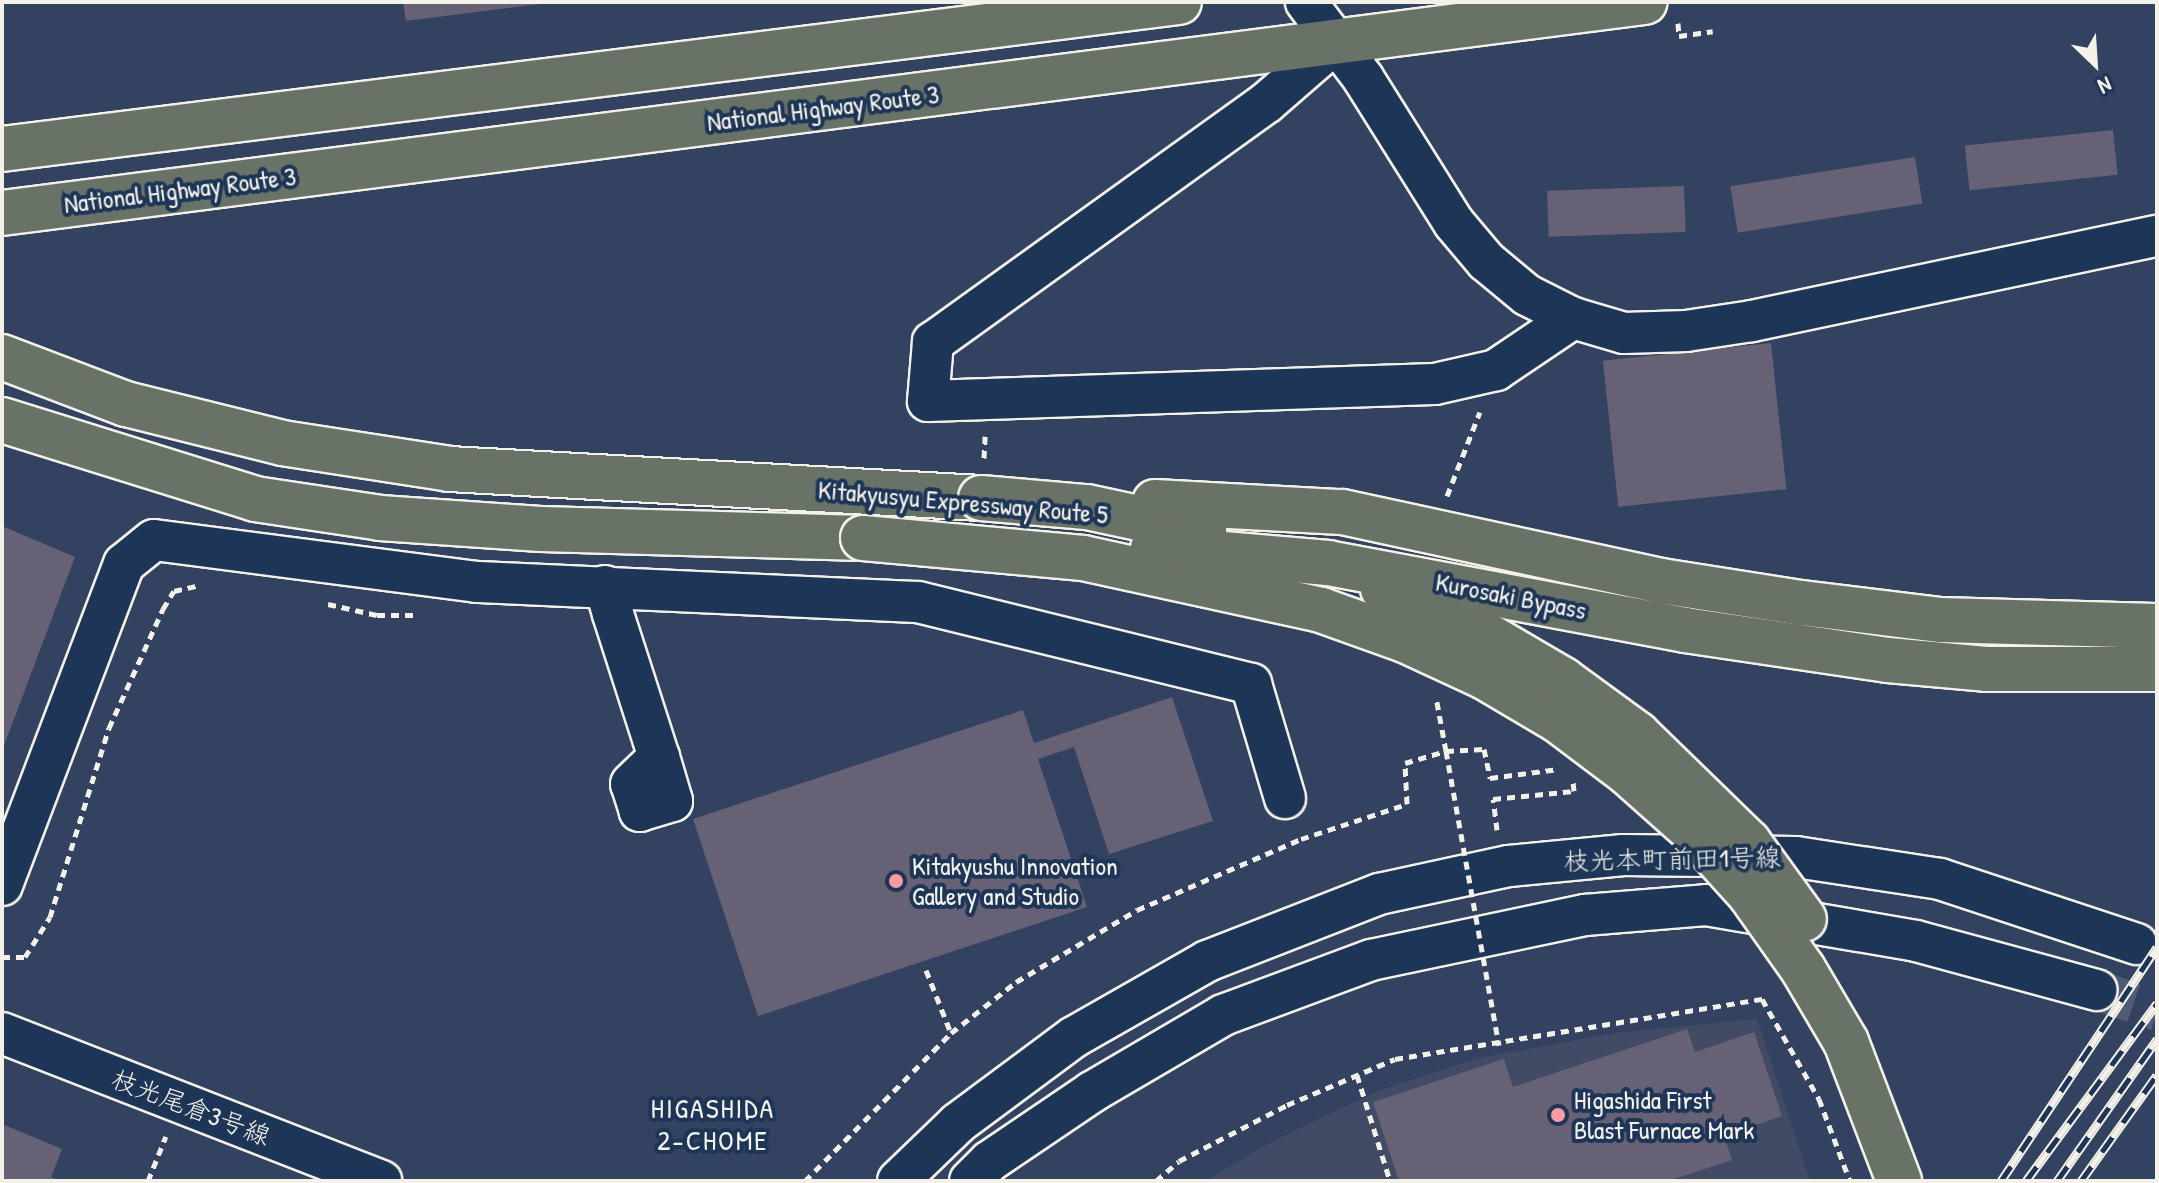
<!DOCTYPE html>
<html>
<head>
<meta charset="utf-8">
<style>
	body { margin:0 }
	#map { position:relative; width:2159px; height:1183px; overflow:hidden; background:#334260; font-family:"Patrick Hand","Klee One",sans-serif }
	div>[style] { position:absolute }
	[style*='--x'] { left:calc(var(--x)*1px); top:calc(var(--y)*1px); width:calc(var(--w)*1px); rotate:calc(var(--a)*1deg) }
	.built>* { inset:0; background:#424b66 }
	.building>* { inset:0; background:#666174; transform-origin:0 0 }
	.minor-tunnel>* { height:40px; margin-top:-20px; transform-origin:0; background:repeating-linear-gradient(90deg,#505c74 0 40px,transparent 0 60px) }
	.path>* { height:5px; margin-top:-2.5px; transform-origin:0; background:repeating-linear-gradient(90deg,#f4f1e8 0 8px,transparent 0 14px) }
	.roads { filter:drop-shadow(2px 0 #f4f1e8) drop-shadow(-2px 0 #f4f1e8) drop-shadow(0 2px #f4f1e8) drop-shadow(0 -2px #f4f1e8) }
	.minor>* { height:40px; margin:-20px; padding:0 20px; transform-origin:20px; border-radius:20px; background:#1d3557 }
	.highway>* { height:44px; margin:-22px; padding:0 22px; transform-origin:22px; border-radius:22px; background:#697266 }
	.rail>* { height:9px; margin-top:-4.5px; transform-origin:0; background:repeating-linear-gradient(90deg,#1d3557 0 18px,#f4f1e8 0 36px); box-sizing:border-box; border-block:2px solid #f4f1e8 }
	.path-bridge>* { height:5px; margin-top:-2.5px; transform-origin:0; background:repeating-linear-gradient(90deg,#f4f1e8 0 8px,transparent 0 14px) }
	.bridges { filter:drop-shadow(2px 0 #f4f1e8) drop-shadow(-2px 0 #f4f1e8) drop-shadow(0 2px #f4f1e8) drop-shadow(0 -2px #f4f1e8) }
	.highway-bridge>* { height:44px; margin:-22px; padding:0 22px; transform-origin:22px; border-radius:22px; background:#697266 }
	.dots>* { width:22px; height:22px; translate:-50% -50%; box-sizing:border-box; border:4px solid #1d3557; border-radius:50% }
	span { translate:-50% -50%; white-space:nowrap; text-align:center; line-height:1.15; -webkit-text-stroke:8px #1d3557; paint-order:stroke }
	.street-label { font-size:26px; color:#f4f1e8 }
	.poi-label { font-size:26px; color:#f4f1e8 }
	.left { translate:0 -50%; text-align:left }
	.neighbourhood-label { font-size:28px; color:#f4f1e8; letter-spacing:2px }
	.frame { position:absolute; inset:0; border:4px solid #f4f1e8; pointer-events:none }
	.north { position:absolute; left:2055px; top:24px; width:80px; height:80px; -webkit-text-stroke:6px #1d3557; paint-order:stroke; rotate:155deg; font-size:22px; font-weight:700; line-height:32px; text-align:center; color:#f4f1e8 }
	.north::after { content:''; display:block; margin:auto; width:28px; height:36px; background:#f4f1e8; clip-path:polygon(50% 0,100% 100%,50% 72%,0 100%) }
</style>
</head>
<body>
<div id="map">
	<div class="built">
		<div style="clip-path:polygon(1757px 1019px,1810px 1181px,1205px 1181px,1275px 1140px,1380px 1090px,1479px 1058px,1615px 1033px)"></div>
	</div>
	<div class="building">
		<div style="clip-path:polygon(403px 2px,540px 2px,540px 4px,406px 21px)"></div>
		<div style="left:2113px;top:130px;width:45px;height:149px;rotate:84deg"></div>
		<div style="left:1915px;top:157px;width:47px;height:187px;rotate:81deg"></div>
		<div style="left:1684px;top:186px;width:46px;height:137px;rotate:88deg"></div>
		<div style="left:1771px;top:343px;width:147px;height:169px;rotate:84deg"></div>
		<div style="clip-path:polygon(2px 526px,75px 557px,2px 751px)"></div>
		<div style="clip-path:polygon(1172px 697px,1213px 821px,1109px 854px,1074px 747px,1038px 759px,1087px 907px,758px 1016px,693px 819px,1023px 710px,1034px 743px)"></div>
		<div style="clip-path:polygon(1687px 1029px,1695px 1052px,1754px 1032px,1782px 1116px,1724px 1136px,1732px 1160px,1668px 1181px,1399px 1181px,1373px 1102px,1504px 1059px,1513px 1087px)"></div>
		<div style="clip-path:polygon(2px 1124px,62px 1149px,51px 1177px,61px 1181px,2px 1181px)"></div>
	</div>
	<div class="minor-tunnel">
		<div style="--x:2096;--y:990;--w:65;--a:19"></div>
	</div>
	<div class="path">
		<div style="--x:1678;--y:23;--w:13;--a:86"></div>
		<div style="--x:1679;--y:36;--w:34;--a:-8"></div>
		<div style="--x:984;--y:458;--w:22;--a:-87"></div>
		<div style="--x:1447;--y:496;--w:90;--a:-68.6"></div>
		<div style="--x:328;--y:604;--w:50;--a:12.7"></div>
		<div style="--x:377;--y:615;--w:40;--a:0"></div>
		<div style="--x:1446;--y:751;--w:38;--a:-3"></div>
		<div style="--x:1484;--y:749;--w:30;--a:78"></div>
		<div style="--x:1490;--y:778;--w:69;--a:-7.5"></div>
		<div style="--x:1497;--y:830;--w:31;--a:-97"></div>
		<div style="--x:1493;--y:799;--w:81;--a:-5.6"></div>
		<div style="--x:1574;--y:791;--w:9;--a:-96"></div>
		<div style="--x:2;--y:957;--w:23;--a:0"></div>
		<div style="--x:25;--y:957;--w:47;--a:-58"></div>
		<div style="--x:50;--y:917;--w:198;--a:-72.7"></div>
		<div style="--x:109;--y:728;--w:131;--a:-65.6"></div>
		<div style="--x:163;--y:609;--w:21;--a:-59"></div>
		<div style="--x:174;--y:591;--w:23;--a:-13"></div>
		<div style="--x:926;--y:970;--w:68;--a:68.4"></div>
		<div style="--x:1357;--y:1075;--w:111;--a:72.7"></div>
		<div style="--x:148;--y:1181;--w:48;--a:-68.2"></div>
		<div style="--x:805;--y:1181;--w:208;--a:-45.4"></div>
		<div style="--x:951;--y:1033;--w:83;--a:-38.1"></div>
		<div style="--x:1016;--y:982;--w:141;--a:-30.8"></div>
		<div style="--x:1137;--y:910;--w:179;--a:-23.4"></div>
		<div style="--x:1301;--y:839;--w:112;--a:-18.3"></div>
		<div style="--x:1407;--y:804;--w:41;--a:-92.8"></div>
		<div style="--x:1405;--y:763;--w:43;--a:-16.3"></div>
		<div style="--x:1446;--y:751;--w:55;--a:-100.5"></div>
		<div style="--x:1156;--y:1181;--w:30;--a:-41"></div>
		<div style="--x:1179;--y:1161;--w:122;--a:-27.4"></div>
		<div style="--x:1287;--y:1105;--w:117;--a:-23.1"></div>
		<div style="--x:1395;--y:1059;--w:372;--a:-9.3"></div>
		<div style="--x:1762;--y:999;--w:115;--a:60.3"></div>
		<div style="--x:1819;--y:1099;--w:88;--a:69.3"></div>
	</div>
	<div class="roads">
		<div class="minor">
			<div style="--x:1306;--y:2;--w:95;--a:53.1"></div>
			<div style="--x:1363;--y:78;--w:171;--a:57.9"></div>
			<div style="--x:1454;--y:223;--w:50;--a:49.9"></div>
			<div style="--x:1486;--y:261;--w:53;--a:39.7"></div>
			<div style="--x:1527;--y:295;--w:51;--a:26.6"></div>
			<div style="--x:1573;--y:318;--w:53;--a:16.4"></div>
			<div style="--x:1624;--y:333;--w:62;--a:-1.8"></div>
			<div style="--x:1686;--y:331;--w:67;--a:-8.6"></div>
			<div style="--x:1752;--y:321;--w:414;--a:-11.9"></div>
			<div style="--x:1335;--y:43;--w:91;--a:139"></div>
			<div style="--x:1266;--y:103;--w:410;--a:144.3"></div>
			<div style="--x:933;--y:342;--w:59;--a:94.8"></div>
			<div style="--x:928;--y:401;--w:507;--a:-1.92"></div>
			<div style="--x:1435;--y:384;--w:63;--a:-12.9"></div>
			<div style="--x:1496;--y:370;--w:93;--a:-34"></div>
			<div style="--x:605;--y:586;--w:29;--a:74"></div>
			<div style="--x:613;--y:614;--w:150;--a:72.2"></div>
			<div style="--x:659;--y:757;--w:46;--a:73.5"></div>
			<div style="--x:672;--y:801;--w:34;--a:163"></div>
			<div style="--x:640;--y:811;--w:28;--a:-108"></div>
			<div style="--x:631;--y:784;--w:39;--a:-44"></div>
			<div style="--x:2;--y:885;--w:343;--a:-69.2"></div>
			<div style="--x:124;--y:564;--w:38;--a:-39"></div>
			<div style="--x:154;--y:540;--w:326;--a:7.4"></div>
			<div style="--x:477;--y:582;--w:441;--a:2.6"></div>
			<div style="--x:918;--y:602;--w:343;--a:13.8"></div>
			<div style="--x:1251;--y:684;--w:119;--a:73.4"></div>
			<div style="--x:2;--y:1033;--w:407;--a:21.3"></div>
			<div style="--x:898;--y:1181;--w:83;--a:-44"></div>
			<div style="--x:958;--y:1123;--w:144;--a:-36.6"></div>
			<div style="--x:1074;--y:1037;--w:153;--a:-29.7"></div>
			<div style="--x:1207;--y:961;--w:185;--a:-21.3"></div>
			<div style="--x:1379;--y:894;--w:133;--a:-12.2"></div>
			<div style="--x:1509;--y:866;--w:115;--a:-5.5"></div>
			<div style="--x:1623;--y:855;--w:173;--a:0.7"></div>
			<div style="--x:1796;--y:857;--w:146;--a:8.7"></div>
			<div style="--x:1940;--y:879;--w:207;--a:18.3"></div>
			<div style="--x:970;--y:1181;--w:28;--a:-45"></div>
			<div style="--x:990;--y:1161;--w:123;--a:-34.1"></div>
			<div style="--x:1092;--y:1092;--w:152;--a:-30.4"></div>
			<div style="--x:1223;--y:1015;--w:158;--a:-20.4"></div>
			<div style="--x:1371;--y:960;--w:219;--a:-11.9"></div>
			<div style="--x:1585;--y:915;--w:121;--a:-4.7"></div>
			<div style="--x:1706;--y:905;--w:213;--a:9.7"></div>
			<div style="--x:1916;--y:941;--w:187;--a:15.2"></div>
		</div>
		<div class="highway">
			<div style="--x:2;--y:149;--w:1186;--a:-7.12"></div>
			<div style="--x:2;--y:213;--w:1656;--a:-7.32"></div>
			<div style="--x:2;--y:357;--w:133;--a:20.8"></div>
			<div style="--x:126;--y:404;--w:161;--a:14"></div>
			<div style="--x:282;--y:443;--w:169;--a:8.8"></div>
			<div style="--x:449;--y:469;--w:533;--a:3.12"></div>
			<div style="--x:2;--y:420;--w:265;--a:17.3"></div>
			<div style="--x:255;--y:499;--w:126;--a:8.6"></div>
			<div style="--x:380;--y:518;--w:161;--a:3.9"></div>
			<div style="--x:541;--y:529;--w:322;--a:1.6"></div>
		</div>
	</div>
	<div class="rail">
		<div style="--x:2001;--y:1181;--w:281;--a:-56.3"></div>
		<div style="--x:2026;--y:1181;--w:221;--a:-53.6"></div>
		<div style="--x:2057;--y:1181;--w:174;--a:-54.8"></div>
		<div style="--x:2081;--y:1181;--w:130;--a:-54.4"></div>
	</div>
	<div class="path-bridge">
		<div style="--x:1446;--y:751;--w:299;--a:79.8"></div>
	</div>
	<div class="bridges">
		<div class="highway-bridge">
			<div style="--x:981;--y:498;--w:106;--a:4.9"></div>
			<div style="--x:1087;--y:507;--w:120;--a:12.1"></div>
			<div style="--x:1155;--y:502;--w:187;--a:3.1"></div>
			<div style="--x:1342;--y:512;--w:326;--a:12.2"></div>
			<div style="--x:1661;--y:581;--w:143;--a:8.9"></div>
			<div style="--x:1802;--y:603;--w:140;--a:7"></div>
			<div style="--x:1941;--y:620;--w:216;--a:1.6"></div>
			<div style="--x:863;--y:538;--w:221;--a:5.2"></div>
			<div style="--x:1083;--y:558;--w:244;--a:12.3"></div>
			<div style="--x:1321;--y:610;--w:89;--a:19.7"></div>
			<div style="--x:1405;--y:640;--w:88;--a:24.8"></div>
			<div style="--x:1485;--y:677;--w:86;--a:30.7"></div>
			<div style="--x:1559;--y:721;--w:86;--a:37"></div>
			<div style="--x:1628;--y:773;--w:87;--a:41.7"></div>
			<div style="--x:1693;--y:831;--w:85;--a:47.9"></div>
			<div style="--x:1750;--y:894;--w:92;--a:54.8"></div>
			<div style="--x:1803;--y:969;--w:85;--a:59.5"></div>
			<div style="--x:1846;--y:1042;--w:149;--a:69.1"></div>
			<div style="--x:1153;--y:548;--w:176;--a:4.9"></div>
			<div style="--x:1328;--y:563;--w:363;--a:10.6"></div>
			<div style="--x:1685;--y:630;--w:205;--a:8.4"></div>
			<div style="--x:1888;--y:660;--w:98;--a:5.2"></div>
			<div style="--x:1986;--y:669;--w:171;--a:0"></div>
			<div style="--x:1383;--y:589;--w:109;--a:23.7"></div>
			<div style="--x:1483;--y:633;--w:93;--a:30.4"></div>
			<div style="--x:1563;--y:680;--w:92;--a:36.1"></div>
			<div style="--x:1637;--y:734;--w:155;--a:44.2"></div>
			<div style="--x:1748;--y:842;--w:95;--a:54"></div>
		</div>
	</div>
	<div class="dots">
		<div style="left:896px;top:881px;background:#ff9aa2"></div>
		<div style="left:1558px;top:1115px;background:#ff9aa2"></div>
	</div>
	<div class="street-label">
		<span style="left:823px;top:108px;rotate:-7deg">National Highway Route 3</span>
		<span style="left:180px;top:190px;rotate:-7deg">National Highway Route 3</span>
		<span style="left:963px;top:502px;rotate:5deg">Kitakyusyu Expressway Route 5</span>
		<span style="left:1511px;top:596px;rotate:11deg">Kurosaki Bypass</span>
		<span style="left:1672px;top:859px;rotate:-1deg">枝光本町前田1号線</span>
		<span style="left:191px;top:1107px;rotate:21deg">枝光尾倉3号線</span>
	</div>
	<div class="poi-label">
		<span class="left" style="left:912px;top:881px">Kitakyushu Innovation<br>Gallery and Studio</span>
		<span class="left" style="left:1574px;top:1115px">Higashida First<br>Blast Furnace Mark</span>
	</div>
	<div class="neighbourhood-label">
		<span style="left:713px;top:1124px">HIGASHIDA<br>2-CHOME</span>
	</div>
	<div class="frame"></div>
	<div class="north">N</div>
</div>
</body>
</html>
